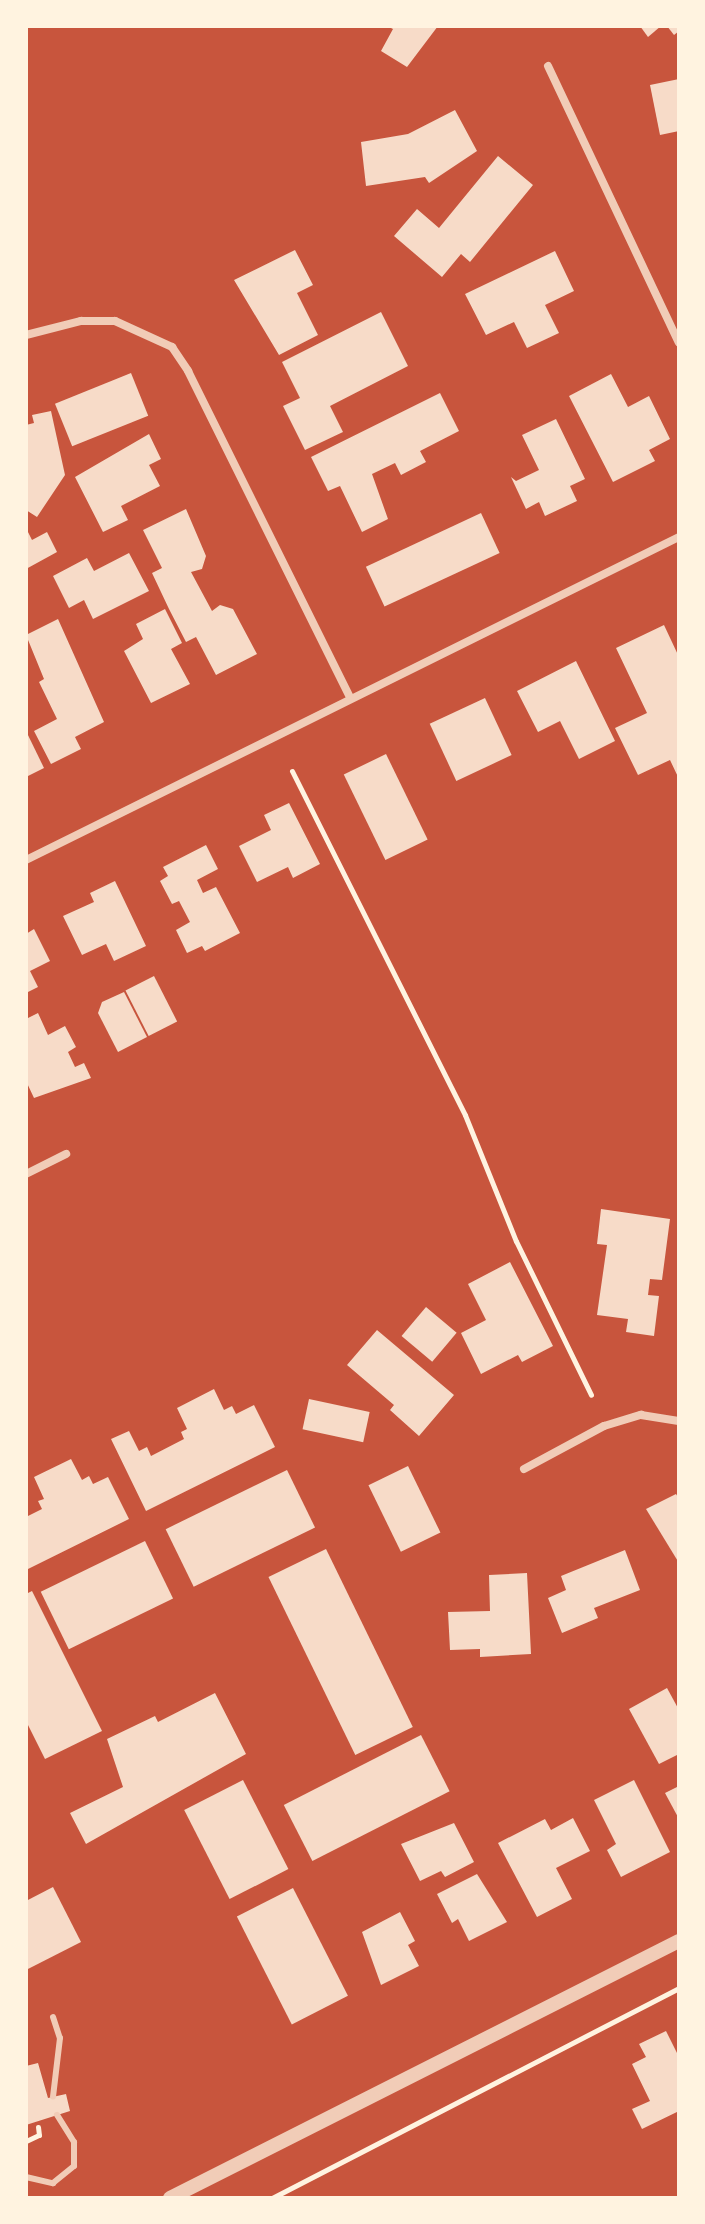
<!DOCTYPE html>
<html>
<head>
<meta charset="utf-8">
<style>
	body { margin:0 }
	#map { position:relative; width:705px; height:2224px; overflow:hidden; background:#c8553d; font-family:Manrope,sans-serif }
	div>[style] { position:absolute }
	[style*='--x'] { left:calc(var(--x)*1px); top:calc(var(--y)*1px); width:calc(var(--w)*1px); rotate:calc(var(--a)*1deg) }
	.building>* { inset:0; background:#f7dbc8; transform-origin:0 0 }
	.path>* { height:5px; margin:-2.5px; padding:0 2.5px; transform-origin:2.5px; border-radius:2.5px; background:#fff3e0 }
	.service>* { height:6px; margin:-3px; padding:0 3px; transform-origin:3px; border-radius:3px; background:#f1ccb7 }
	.minor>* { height:8px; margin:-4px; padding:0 4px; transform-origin:4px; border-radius:4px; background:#f1ccb7 }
	.tertiary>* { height:14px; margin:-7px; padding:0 7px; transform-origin:7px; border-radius:7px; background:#f1ccb7 }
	span { translate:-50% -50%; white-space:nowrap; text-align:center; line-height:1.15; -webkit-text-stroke:8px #fff3e0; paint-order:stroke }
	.frame { position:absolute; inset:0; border:28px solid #fff3e0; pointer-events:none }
</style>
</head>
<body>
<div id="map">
	<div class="building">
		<div style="clip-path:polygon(387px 26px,438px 26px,407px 67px,381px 51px,393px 29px)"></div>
		<div style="clip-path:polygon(640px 26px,661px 26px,648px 37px)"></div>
		<div style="clip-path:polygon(667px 26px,679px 26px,679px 31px,674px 35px)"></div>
		<div style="clip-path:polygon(679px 79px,679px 131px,660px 135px,650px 85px)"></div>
		<div style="clip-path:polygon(455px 110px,477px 151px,429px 183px,425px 177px,366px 186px,361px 142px,408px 134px)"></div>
		<div style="clip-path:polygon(498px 156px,533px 185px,470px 262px,461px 254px,442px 277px,394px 236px,417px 209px,439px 228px)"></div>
		<div style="clip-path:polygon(295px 250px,313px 285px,297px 293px,318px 335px,279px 355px,234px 280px)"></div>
		<div style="clip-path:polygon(555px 251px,574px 291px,545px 305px,559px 333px,527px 348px,514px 322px,486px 335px,465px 294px)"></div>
		<div style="clip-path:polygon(381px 312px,408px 366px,330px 406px,343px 432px,305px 450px,283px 406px,300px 398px,282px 362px)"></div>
		<div style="left:131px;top:373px;width:46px;height:82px;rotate:68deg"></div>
		<div style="clip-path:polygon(611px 374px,628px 407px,649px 396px,670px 439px,649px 450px,655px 461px,613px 482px,569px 396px)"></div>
		<div style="clip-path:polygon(440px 393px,459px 431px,420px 451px,426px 462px,401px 475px,395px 463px,372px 474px,388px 519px,362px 532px,340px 486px,328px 491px,311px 457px)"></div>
		<div style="clip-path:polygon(51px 411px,65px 475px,37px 517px,26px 510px,26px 425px,34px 423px,32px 415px)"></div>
		<div style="clip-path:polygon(556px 419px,585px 479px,570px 486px,577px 501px,545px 516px,539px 502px,526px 509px,511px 477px,516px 481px,539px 470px,522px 435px)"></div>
		<div style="clip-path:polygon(149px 434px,161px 459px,149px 465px,160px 486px,121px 506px,128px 520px,103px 532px,75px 477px)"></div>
		<div style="clip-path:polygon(186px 509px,206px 556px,202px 569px,191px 572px,212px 611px,220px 605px,233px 609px,257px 654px,216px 675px,196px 637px,186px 642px,169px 609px,152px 573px,162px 568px,143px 530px)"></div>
		<div style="left:481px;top:513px;width:44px;height:127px;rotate:65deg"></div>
		<div style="clip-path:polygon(26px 528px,32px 540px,47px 532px,57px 552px,26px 569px)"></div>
		<div style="clip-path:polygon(129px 553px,149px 591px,93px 619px,84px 600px,69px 608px,53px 576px,87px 558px,94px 571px)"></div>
		<div style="clip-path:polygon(165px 609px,182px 643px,171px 649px,190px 684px,151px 703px,124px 651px,143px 639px,136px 624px)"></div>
		<div style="clip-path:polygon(58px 619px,104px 722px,75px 737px,81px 749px,51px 764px,34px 731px,57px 719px,39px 682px,44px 679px,26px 635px)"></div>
		<div style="clip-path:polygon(664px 625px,679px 657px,679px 779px,670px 760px,638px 775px,615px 728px,647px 713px,616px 648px)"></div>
		<div style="clip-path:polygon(576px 661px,615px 741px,579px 759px,560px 721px,538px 732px,517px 691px)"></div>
		<div style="left:485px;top:698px;width:63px;height:61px;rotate:65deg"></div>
		<div style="clip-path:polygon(26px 731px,44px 768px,26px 777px)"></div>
		<div style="left:386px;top:754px;width:95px;height:47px;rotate:64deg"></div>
		<div style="clip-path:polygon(289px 803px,320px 864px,293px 878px,288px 867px,257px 882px,239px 846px,271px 830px,264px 815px)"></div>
		<div style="clip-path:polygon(206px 845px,218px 869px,197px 880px,203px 893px,216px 887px,240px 933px,205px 951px,202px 946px,187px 953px,176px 930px,190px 922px,179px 901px,172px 904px,160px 881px,168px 876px,163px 867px)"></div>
		<div style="clip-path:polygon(115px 881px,146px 946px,114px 961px,106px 944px,82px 955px,63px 916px,94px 902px,90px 893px)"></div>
		<div style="clip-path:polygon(34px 929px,50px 961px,30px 971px,38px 987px,26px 993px,26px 934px)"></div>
		<div style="left:154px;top:976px;width:51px;height:32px;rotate:63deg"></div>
		<div style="clip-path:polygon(124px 992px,147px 1037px,118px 1052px,98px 1013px,102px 1002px)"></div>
		<div style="clip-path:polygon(38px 1013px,48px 1035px,65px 1026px,76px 1047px,68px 1052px,75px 1067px,84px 1063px,91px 1078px,34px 1098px,26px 1081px,26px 1019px)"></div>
		<div style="clip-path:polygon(601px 1209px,670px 1219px,662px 1280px,650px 1279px,648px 1295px,659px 1296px,654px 1336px,626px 1332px,628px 1319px,597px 1315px,607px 1245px,597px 1244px)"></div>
		<div style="clip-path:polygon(510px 1262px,553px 1346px,522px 1362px,518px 1355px,481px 1374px,461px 1333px,486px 1320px,468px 1284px)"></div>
		<div style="left:426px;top:1307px;width:40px;height:38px;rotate:40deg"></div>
		<div style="clip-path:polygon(377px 1330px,454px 1395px,419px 1436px,390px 1410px,394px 1405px,347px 1365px)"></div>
		<div style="clip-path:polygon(214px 1389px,224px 1410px,232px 1406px,236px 1414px,254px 1405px,275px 1447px,146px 1511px,111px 1439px,129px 1431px,139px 1451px,147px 1447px,151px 1456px,184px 1439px,181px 1432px,187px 1429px,177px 1408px)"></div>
		<div style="left:309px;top:1399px;width:62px;height:31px;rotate:12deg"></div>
		<div style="clip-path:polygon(71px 1459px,82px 1480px,89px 1476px,93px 1484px,108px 1477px,129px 1519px,26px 1570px,26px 1517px,42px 1509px,38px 1501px,44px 1499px,34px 1477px)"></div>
		<div style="left:408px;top:1466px;width:74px;height:44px;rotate:64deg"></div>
		<div style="left:287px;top:1470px;width:64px;height:135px;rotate:64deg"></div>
		<div style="clip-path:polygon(676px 1494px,679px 1499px,679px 1563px,646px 1509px)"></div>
		<div style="left:145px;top:1541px;width:64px;height:116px;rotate:64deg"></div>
		<div style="left:326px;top:1549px;width:198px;height:64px;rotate:64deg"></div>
		<div style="clip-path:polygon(625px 1550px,640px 1590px,594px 1608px,598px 1618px,562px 1633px,548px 1598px,566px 1590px,561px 1576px)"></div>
		<div style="clip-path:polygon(527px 1573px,531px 1654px,480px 1657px,480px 1649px,450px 1650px,448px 1612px,490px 1611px,489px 1575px)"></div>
		<div style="clip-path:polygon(32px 1591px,102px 1731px,45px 1759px,26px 1721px,26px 1594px)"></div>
		<div style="clip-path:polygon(667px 1688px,679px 1710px,679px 1754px,659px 1764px,629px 1709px)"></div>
		<div style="clip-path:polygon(215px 1693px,246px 1754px,86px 1844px,70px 1813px,123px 1787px,107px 1739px,155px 1716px,158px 1722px)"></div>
		<div style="left:421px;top:1735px;width:63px;height:154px;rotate:63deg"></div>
		<div style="left:243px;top:1780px;width:100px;height:66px;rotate:63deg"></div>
		<div style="clip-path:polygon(634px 1780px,670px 1852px,621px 1877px,607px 1850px,616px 1844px,594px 1800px)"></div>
		<div style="clip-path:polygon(679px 1786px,679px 1819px,665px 1793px)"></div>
		<div style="clip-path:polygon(573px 1818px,590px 1851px,556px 1868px,572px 1899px,537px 1917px,498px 1843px,545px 1819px,551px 1830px)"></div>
		<div style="clip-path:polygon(454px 1823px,474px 1862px,445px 1877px,441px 1871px,420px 1881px,401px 1844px)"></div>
		<div style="clip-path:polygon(477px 1874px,507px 1922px,469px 1941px,458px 1919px,452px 1923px,437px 1894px)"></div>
		<div style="clip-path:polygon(53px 1887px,81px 1942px,26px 1970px,26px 1901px)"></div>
		<div style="left:293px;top:1888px;width:121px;height:63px;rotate:63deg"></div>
		<div style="clip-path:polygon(400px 1912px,415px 1941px,408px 1945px,419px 1966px,381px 1985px,362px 1932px)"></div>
		<div style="clip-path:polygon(666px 2031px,679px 2057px,679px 2111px,642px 2129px,632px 2109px,650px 2101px,632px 2064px,646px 2057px,639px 2044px)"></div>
		<div style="clip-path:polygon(38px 2063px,48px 2098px,66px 2094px,70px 2111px,26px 2125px,26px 2066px)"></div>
	</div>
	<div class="path">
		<div style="--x:292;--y:771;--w:385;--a:63.3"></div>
		<div style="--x:465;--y:1115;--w:136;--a:68"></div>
		<div style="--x:516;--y:1241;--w:171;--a:64"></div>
		<div style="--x:26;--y:2141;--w:14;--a:-25"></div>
		<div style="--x:39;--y:2135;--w:8;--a:-97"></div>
		<div style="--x:272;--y:2198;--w:458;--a:-27.3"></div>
	</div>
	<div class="service">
		<div style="--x:53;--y:2017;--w:22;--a:72"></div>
		<div style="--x:60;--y:2038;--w:59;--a:96.8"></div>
		<div style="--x:26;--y:2177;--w:28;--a:13"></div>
		<div style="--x:53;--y:2183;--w:27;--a:-39"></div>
		<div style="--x:74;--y:2166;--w:24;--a:-90"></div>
		<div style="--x:74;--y:2142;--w:32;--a:-122"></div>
	</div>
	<div class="minor">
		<div style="--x:548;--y:66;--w:306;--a:64.7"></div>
		<div style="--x:26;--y:335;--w:57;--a:-14.3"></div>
		<div style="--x:81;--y:321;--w:34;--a:0"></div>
		<div style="--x:115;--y:321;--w:63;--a:24.5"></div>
		<div style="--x:172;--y:347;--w:29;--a:56"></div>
		<div style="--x:188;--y:371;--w:364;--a:63.6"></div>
		<div style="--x:26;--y:860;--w:729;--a:-26.32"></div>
		<div style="--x:26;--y:1174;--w:45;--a:-26.6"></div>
		<div style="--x:524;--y:1469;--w:91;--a:-28.3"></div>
		<div style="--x:604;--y:1426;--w:39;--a:-17"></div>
		<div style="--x:641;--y:1415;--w:38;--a:9"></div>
	</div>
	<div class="tertiary">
		<div style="--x:170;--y:2198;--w:570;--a:-26.79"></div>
	</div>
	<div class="frame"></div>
</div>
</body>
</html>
